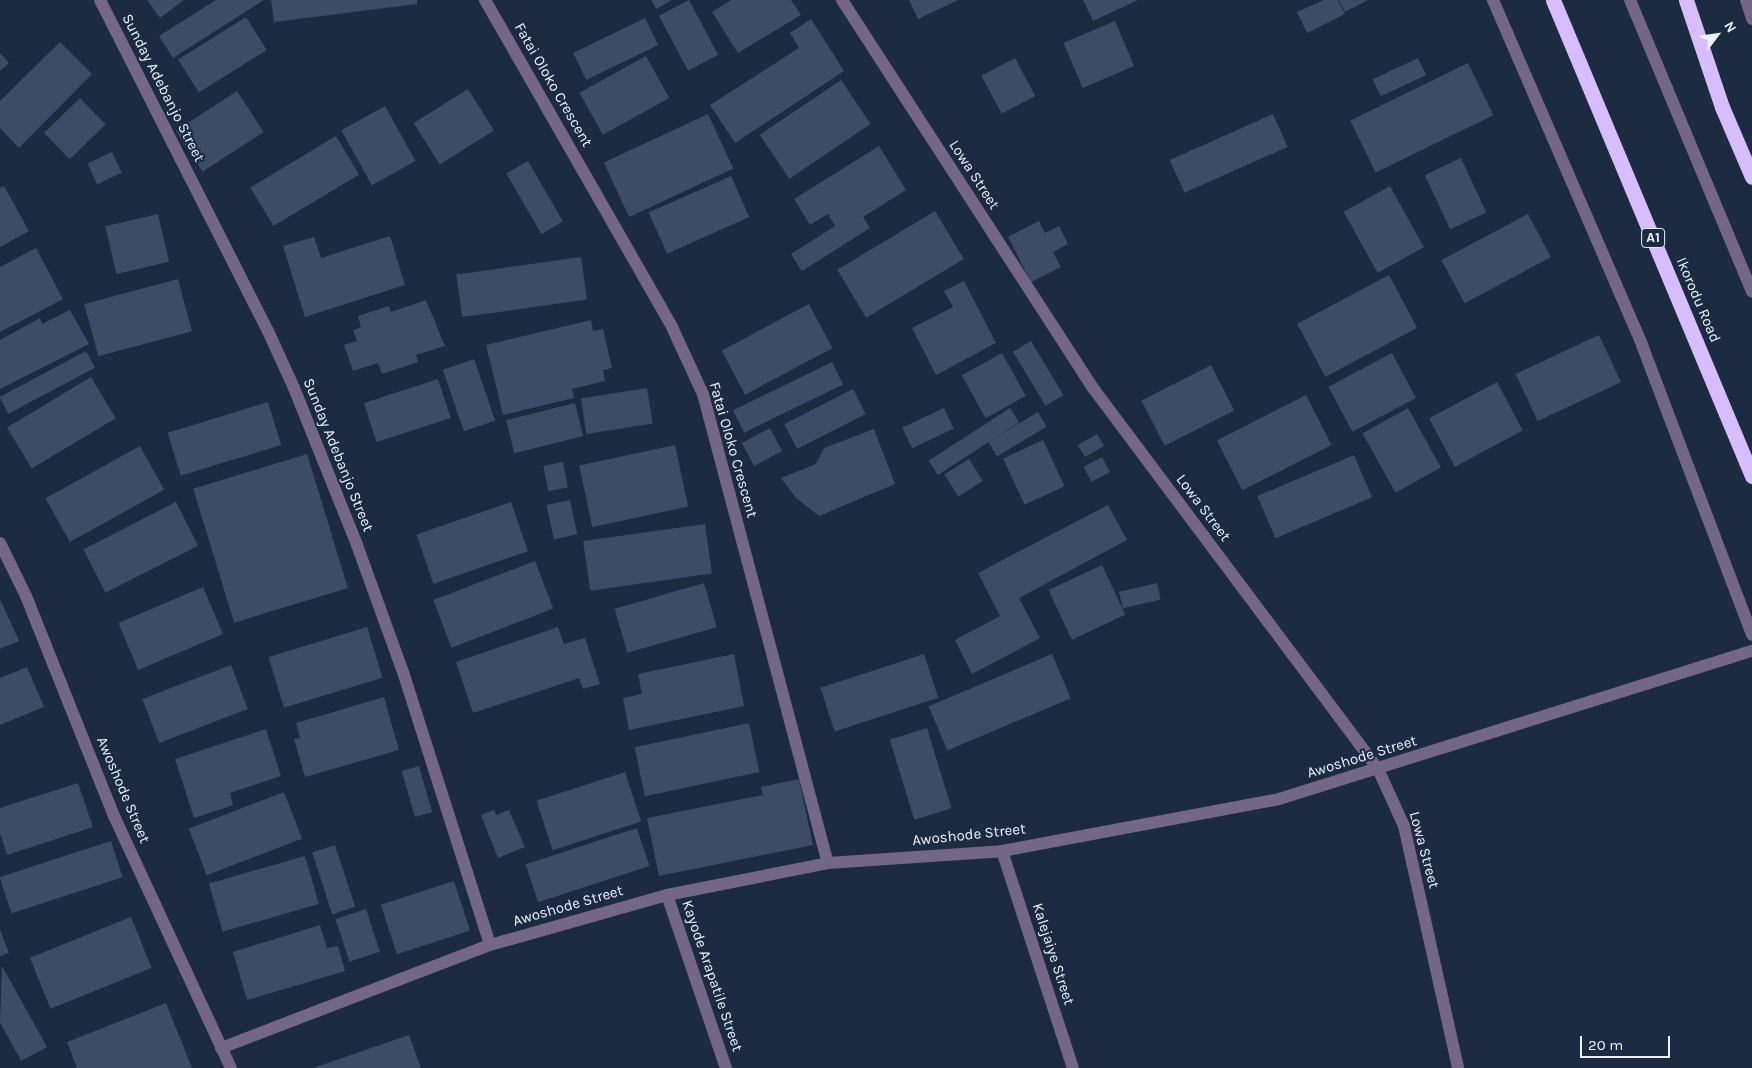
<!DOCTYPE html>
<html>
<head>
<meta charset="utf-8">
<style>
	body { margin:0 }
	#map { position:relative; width:1752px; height:1068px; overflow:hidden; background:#1c2a42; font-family:Karla,sans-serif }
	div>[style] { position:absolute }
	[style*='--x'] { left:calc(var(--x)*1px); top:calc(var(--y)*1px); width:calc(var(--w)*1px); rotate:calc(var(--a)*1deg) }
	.building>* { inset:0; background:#3c4c66; transform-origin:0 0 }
	.lane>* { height:12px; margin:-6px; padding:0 6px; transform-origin:6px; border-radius:6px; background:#746686 }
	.street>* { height:12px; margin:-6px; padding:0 6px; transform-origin:6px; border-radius:6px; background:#746686 }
	.highway>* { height:15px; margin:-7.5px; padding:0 7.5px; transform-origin:7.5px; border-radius:7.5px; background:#d8bdfc }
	span { translate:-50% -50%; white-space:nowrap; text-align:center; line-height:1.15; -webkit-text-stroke:4px #1c2a42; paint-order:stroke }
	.shield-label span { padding:1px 4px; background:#1c2a42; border:1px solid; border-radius:4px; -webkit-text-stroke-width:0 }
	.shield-label { font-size:14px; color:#eaf2ff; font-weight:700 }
	.street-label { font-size:15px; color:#eaf2ff }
	.north { position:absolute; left:1692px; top:10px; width:50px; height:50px; -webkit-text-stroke:4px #1c2a42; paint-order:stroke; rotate:59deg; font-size:14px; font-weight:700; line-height:20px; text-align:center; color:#eaf2ff }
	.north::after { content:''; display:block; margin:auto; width:18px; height:22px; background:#eaf2ff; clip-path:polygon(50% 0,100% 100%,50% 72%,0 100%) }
	.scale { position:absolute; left:1580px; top:1036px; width:90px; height:22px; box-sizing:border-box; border:2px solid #eaf2ff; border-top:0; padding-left:6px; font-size:15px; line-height:18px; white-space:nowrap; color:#eaf2ff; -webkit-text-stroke:4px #1c2a42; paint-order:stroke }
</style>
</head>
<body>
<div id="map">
	<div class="building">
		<div style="clip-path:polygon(147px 0,184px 0,160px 18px)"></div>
		<div style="clip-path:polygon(216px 0,264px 0,173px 58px,159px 36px)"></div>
		<div style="clip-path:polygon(271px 0,417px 0,417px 4px,274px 22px)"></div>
		<div style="clip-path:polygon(651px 0,672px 0,656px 9px)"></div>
		<div style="left:689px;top:0;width:62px;height:34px;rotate:62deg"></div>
		<div style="clip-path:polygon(731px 0,791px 0,801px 15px,738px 53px,712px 12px)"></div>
		<div style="clip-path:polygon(909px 0,958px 0,918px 19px)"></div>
		<div style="clip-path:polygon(1083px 0,1138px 0,1093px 21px)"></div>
		<div style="clip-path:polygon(1324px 0,1338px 0,1345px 14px,1307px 33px,1297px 12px)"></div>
		<div style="clip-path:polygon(1339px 0,1368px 0,1345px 12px)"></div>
		<div style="left:246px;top:17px;width:39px;height:80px;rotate:58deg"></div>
		<div style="left:645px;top:18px;width:30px;height:80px;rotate:64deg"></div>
		<div style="clip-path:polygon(811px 19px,844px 71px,735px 143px,710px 105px,799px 48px,790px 33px)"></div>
		<div style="left:1115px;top:21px;width:49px;height:56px;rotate:67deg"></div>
		<div style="clip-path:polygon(60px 42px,92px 74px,19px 148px,0 128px,0 101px)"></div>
		<div style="clip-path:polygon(0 53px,9px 63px,0 71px)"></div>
		<div style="left:646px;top:56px;width:48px;height:76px;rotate:61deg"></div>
		<div style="left:1015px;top:58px;width:43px;height:38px;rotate:62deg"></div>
		<div style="left:1418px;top:58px;width:19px;height:50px;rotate:65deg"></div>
		<div style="left:1468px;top:63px;width:58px;height:131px;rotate:64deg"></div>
		<div style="left:841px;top:80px;width:53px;height:98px;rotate:56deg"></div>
		<div style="left:468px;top:89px;width:49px;height:64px;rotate:58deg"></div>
		<div style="left:237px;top:91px;width:49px;height:73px;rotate:57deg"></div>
		<div style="left:80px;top:98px;width:37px;height:50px;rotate:46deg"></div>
		<div style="left:385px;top:106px;width:63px;height:50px;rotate:61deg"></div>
		<div style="left:708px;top:114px;width:60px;height:115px;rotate:65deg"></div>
		<div style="left:1273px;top:114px;width:36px;height:113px;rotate:66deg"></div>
		<div style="left:336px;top:136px;width:45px;height:100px;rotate:59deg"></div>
		<div style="clip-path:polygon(879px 146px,906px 190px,863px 217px,870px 228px,802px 271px,791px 254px,835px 226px,828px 214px,810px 225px,794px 199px)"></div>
		<div style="left:112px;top:152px;width:23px;height:27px;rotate:65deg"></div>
		<div style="left:1461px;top:158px;width:60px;height:40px;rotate:65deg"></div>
		<div style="left:528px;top:161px;width:70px;height:25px;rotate:60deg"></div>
		<div style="left:731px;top:176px;width:45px;height:90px;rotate:66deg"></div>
		<div style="clip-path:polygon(4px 186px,29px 231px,0 247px,0 188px)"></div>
		<div style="left:1390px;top:186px;width:70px;height:53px;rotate:61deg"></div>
		<div style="left:935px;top:211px;width:56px;height:114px;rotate:59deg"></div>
		<div style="left:158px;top:214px;width:49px;height:54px;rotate:77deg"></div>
		<div style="left:1528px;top:214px;width:49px;height:98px;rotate:62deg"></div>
		<div style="clip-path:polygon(1039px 221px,1045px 233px,1059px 226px,1068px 244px,1053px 252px,1061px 267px,1031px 282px,1008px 237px)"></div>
		<div style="clip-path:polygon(390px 236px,405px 285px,305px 317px,283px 246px,314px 237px,321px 258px)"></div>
		<div style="clip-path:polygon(36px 248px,63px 299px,0 332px,0 267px)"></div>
		<div style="left:581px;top:257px;width:43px;height:126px;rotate:82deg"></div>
		<div style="left:1389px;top:275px;width:60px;height:104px;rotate:62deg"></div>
		<div style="left:178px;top:279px;width:54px;height:97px;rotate:75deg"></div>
		<div style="clip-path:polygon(964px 281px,996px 343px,936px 375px,912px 328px,953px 307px,944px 291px)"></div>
		<div style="clip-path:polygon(426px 300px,445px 346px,416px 355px,418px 362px,382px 374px,378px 363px,353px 371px,344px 345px,357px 341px,353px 330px,361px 327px,358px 316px,389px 306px,391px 312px)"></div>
		<div style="left:809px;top:304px;width:50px;height:99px;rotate:62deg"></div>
		<div style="clip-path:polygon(70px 310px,89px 344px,0 389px,0 340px,40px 318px,42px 324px)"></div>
		<div style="clip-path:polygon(591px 320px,593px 331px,603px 329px,612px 368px,603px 370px,605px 381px,572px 389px,574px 398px,503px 415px,486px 345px)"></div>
		<div style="left:1599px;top:335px;width:52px;height:92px;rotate:65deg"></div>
		<div style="left:1031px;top:341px;width:63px;height:21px;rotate:59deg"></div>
		<div style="left:86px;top:351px;width:19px;height:98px;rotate:62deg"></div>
		<div style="left:1002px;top:353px;width:49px;height:46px;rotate:61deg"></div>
		<div style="left:1392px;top:353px;width:51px;height:72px;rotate:62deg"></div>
		<div style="left:474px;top:359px;width:65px;height:33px;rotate:71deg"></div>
		<div style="left:832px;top:362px;width:25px;height:110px;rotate:64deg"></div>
		<div style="left:1211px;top:365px;width:51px;height:78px;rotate:63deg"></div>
		<div style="left:91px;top:377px;width:48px;height:98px;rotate:59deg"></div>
		<div style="left:438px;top:379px;width:41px;height:78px;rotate:72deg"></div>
		<div style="left:1497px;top:382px;width:55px;height:77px;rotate:62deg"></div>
		<div style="left:647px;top:388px;width:36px;height:67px;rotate:81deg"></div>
		<div style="left:853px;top:389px;width:28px;height:77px;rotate:63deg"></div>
		<div style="left:1306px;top:395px;width:56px;height:100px;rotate:63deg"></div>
		<div style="left:268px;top:402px;width:45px;height:105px;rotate:73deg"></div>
		<div style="left:575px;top:403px;width:34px;height:71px;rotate:76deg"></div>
		<div style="left:944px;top:408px;width:23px;height:46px;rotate:65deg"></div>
		<div style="left:1010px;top:408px;width:17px;height:97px;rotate:57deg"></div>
		<div style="left:1408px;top:408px;width:68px;height:52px;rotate:61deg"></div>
		<div style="left:1038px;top:412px;width:17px;height:58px;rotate:59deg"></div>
		<div style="left:770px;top:428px;width:26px;height:32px;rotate:62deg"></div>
		<div style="clip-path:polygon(874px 429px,895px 484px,819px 516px,796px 498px,781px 478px,816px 464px,824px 448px)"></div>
		<div style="left:1097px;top:434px;width:14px;height:22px;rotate:60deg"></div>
		<div style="left:1043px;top:440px;width:51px;height:44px;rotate:65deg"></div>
		<div style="left:675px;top:445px;width:63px;height:98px;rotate:78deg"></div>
		<div style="left:140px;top:446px;width:50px;height:108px;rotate:61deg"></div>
		<div style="left:307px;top:454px;width:140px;height:119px;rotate:73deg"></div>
		<div style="left:1354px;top:455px;width:46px;height:105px;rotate:67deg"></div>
		<div style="left:1102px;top:457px;width:17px;height:21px;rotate:62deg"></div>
		<div style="left:969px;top:459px;width:26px;height:29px;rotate:58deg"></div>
		<div style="left:563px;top:462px;width:26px;height:20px;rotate:79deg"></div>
		<div style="left:570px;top:500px;width:35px;height:24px;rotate:78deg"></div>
		<div style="left:176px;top:502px;width:49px;height:104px;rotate:63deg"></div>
		<div style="left:511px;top:502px;width:52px;height:100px;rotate:71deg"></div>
		<div style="clip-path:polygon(1108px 505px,1127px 540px,1019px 598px,1040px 638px,972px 674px,955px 640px,1000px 616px,978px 573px)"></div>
		<div style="left:705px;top:524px;width:50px;height:123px;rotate:82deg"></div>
		<div style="left:535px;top:561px;width:51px;height:109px;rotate:69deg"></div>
		<div style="left:1102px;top:565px;width:55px;height:59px;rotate:65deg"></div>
		<div style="left:704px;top:583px;width:46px;height:93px;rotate:74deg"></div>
		<div style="left:1157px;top:583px;width:17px;height:39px;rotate:77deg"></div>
		<div style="left:203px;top:587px;width:51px;height:92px;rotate:67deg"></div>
		<div style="clip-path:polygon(0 599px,19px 641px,0 649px)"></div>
		<div style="left:367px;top:627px;width:53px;height:103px;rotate:73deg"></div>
		<div style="clip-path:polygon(558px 627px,564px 644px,585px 638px,600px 684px,583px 689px,579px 678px,473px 713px,456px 662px)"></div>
		<div style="clip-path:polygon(734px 654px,744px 706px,629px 730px,623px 698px,642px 694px,638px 674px)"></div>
		<div style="left:924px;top:654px;width:46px;height:109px;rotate:72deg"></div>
		<div style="left:1052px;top:654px;width:48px;height:134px;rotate:67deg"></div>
		<div style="left:231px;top:665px;width:47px;height:95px;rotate:69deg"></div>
		<div style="clip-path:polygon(27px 667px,44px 707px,0 725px,0 678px)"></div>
		<div style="clip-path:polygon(384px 697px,399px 750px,305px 777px,294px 739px,300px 738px,296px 723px)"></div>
		<div style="left:749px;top:723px;width:50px;height:117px;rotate:78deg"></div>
		<div style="left:927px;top:728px;width:84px;height:39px;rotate:73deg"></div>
		<div style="clip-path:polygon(266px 729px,281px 776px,230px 793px,233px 805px,194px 818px,175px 759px)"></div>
		<div style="left:419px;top:766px;width:48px;height:18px;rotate:74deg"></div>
		<div style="left:625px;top:772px;width:52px;height:93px;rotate:72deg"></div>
		<div style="clip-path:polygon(799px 779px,813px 845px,659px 876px,647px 818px,763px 795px,761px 787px)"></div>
		<div style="clip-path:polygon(78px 783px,93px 827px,7px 855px,0 833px,0 808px)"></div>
		<div style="left:284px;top:792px;width:50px;height:102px;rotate:69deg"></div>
		<div style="clip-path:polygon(494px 810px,496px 815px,509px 810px,525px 847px,498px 858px,481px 815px)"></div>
		<div style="left:637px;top:828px;width:40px;height:117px;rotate:72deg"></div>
		<div style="left:111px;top:841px;width:38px;height:117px;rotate:72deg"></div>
		<div style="left:335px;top:845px;width:65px;height:24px;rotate:72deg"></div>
		<div style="left:305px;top:856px;width:50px;height:100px;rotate:74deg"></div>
		<div style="left:454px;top:881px;width:52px;height:77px;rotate:72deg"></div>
		<div style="left:366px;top:909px;width:45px;height:32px;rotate:72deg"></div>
		<div style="left:131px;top:917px;width:55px;height:109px;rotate:68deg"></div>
		<div style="clip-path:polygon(320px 925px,327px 948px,338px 946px,345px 971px,247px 1000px,233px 952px)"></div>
		<div style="clip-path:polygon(0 930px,9px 953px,0 956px)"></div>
		<div style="clip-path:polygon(2px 966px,47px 1047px,21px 1061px,0 1022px)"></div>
		<div style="clip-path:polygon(166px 1003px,192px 1068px,77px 1068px,67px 1042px)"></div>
		<div style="clip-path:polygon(409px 1035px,421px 1068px,313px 1068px)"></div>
	</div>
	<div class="lane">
		<div style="--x:1630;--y:0;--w:316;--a:67.3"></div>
		<div style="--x:1746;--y:0;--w:20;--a:72"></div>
	</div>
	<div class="street">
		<div style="--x:100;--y:0;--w:371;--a:63.1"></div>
		<div style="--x:268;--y:331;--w:63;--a:65.5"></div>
		<div style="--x:294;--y:388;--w:169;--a:68.1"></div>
		<div style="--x:357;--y:545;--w:138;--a:70.1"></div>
		<div style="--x:404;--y:675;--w:283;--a:72.3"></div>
		<div style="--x:485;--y:0;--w:377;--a:60.2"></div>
		<div style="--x:672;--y:327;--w:74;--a:65.2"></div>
		<div style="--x:703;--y:394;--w:485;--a:75.1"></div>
		<div style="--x:842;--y:0;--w:462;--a:57.1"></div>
		<div style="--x:1093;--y:388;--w:476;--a:53.2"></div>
		<div style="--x:1378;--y:769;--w:63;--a:65.5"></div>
		<div style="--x:1404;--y:826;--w:248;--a:77.4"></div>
		<div style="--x:1493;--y:0;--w:376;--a:66.6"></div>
		<div style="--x:1642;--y:345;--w:310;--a:69.2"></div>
		<div style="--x:0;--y:543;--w:59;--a:63.9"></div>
		<div style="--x:26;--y:596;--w:237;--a:68.2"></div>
		<div style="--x:114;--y:816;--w:278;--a:65.1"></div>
		<div style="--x:1002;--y:851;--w:228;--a:71.9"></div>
		<div style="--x:667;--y:895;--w:183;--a:71.2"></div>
		<div style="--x:221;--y:1048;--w:288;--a:-21"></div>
		<div style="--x:490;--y:945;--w:184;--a:-15.8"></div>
		<div style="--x:667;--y:895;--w:164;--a:-11.2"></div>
		<div style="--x:828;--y:863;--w:174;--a:-3.9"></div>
		<div style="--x:1002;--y:851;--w:282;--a:-10.6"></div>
		<div style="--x:1279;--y:799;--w:496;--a:-17.4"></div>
	</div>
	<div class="highway">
		<div style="--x:1553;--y:0;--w:516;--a:67.31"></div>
		<div style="--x:1686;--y:0;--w:113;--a:71.4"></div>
		<div style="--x:1722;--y:107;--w:76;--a:66.8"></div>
	</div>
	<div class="shield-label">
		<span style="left:1653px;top:238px">A1</span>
	</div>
	<div class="street-label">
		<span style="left:553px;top:85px;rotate:60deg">Fatai Oloko Crescent</span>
		<span style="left:163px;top:88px;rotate:63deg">Sunday Adebanjo Street</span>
		<span style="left:974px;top:175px;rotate:57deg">Lowa Street</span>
		<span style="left:1698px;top:300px;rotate:67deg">Ikorodu Road</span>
		<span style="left:733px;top:450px;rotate:74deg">Fatai Oloko Crescent</span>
		<span style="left:338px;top:455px;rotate:68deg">Sunday Adebanjo Street</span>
		<span style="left:1203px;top:508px;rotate:53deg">Lowa Street</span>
		<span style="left:1362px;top:757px;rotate:-17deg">Awoshode Street</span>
		<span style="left:123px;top:790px;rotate:67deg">Awoshode Street</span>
		<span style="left:969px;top:835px;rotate:-6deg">Awoshode Street</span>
		<span style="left:1424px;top:850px;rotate:75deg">Lowa Street</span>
		<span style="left:568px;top:906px;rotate:-16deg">Awoshode Street</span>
		<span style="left:1053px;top:954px;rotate:72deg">Kalejaiye Street</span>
		<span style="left:712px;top:976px;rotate:71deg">Kayode Arapatile Street</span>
	</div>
	<div class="north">N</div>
	<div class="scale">20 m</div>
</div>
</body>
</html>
